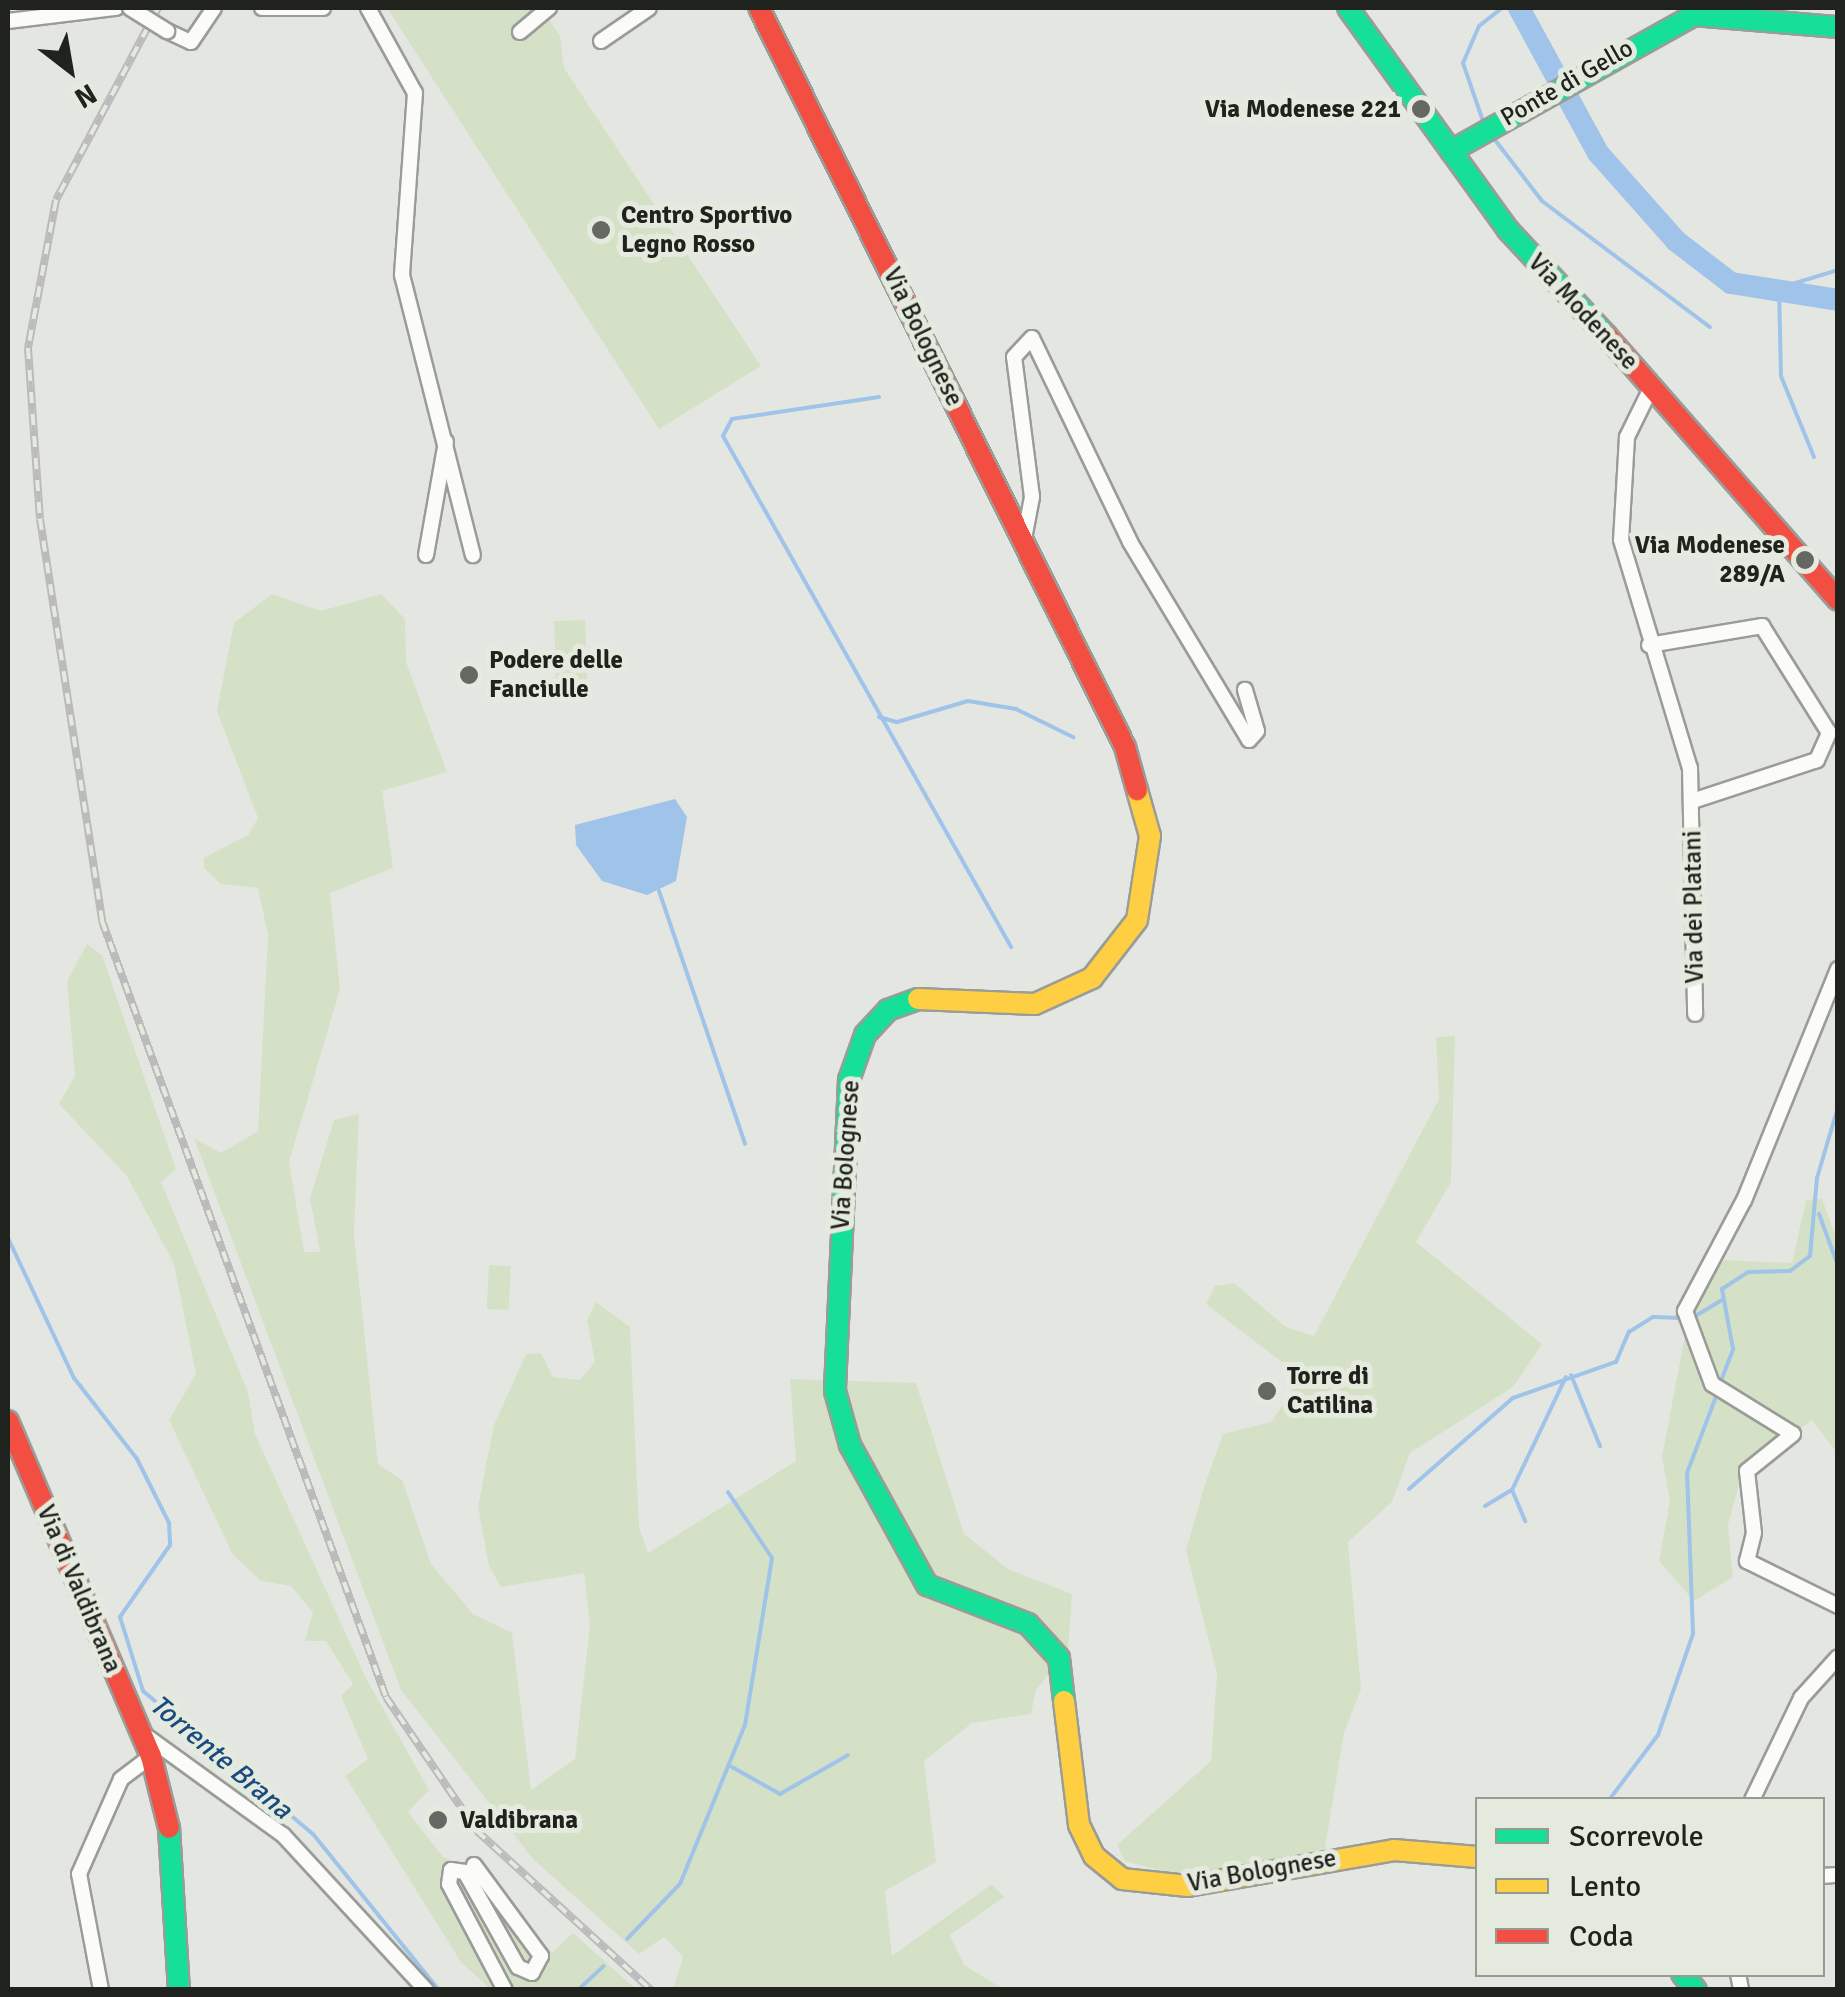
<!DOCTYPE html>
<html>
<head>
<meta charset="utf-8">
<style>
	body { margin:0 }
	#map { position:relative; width:1845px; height:1997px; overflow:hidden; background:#e4e7e1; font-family:Signika,sans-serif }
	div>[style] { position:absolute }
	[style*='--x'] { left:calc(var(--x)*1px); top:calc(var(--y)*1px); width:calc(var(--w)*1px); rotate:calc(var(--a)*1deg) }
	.green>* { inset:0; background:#d5e1c6; transform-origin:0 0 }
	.water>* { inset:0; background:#9fc3e9 }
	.stream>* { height:4px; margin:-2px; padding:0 2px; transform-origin:2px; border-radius:2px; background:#9fc3e9 }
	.river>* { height:22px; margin:-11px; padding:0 11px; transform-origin:11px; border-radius:11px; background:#9fc3e9 }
	.roads { filter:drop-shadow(2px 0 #9a9c97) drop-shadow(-2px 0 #9a9c97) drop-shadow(0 2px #9a9c97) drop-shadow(0 -2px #9a9c97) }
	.street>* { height:14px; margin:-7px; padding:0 7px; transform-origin:7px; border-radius:7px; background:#fbfbfa }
	.fast>* { height:20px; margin:-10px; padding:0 10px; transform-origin:10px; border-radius:10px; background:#16e098 }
	.slow>* { height:20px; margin:-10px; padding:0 10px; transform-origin:10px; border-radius:10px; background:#ffcf43 }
	.jam>* { height:20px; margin:-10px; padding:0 10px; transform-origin:10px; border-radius:10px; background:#f24e42 }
	.rail>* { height:8px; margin-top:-4px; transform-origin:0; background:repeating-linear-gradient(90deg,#e5eade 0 11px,#babbba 0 22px); box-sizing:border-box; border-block:2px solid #babbba }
	.bridges { filter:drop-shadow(2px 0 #9a9c97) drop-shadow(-2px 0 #9a9c97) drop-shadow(0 2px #9a9c97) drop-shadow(0 -2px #9a9c97) }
	.street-bridge>* { height:14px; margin:-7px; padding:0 7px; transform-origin:7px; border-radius:7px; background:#fbfbfa }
	.dots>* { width:28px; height:28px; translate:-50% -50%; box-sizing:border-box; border:5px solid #e5eade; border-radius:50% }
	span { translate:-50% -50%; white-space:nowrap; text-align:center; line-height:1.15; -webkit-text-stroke:10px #e5eade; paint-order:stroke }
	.street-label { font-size:25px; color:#20221e }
	.poi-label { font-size:25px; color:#20221e; font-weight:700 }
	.right { translate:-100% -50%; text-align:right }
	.left { translate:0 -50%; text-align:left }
	.water-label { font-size:28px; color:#194b7f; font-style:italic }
	.frame { position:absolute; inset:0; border:10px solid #20221e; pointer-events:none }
	.legend { position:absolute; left:1475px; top:1797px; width:350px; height:180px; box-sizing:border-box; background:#e5eade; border:2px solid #969a91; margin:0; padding:12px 18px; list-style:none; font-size:30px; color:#20221e }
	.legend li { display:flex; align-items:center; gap:20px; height:50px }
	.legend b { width:50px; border:2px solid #969a91 }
	.north { position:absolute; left:20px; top:20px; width:100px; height:100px; -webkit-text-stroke:8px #e5eade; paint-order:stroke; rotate:149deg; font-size:28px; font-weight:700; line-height:40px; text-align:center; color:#20221e }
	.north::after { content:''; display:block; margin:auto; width:35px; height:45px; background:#20221e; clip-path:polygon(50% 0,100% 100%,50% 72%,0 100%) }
</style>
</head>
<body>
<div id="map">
	<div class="green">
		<div style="clip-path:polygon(387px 8px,541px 8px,560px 36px,564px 68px,761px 366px,659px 429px)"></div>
		<div style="clip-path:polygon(272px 594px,321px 611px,381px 594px,405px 619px,406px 662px,447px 772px,382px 791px,393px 868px,330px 893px,340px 989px,289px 1162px,304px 1252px,320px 1252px,310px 1198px,334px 1120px,359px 1114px,354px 1234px,378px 1464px,402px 1480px,431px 1564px,473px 1614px,512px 1633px,531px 1790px,575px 1759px,590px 1625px,584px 1573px,501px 1587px,489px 1566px,478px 1506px,494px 1425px,526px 1354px,541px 1353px,553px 1377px,580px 1380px,595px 1362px,587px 1320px,596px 1302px,630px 1327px,639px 1527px,648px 1553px,796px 1461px,790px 1379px,916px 1383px,964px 1534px,1008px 1569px,1072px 1594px,1068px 1650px,1036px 1690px,1031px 1714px,972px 1723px,924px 1761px,936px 1862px,885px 1891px,892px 1956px,992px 1884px,1004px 1897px,950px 1935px,964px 1965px,1003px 1989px,673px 1989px,683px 1957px,664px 1937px,639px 1954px,533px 1859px,401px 1690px,194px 1138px,221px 1153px,258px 1131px,268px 935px,258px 888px,221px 884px,204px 868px,204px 858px,248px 835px,258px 818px,217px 711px,234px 623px)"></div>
		<div style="left:585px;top:620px;width:65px;height:31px;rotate:88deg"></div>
		<div style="clip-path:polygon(87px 944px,102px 955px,176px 1169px,161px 1182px,248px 1392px,255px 1434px,366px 1678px,429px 1790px,408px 1812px,443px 1857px,467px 1865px,552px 1953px,573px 1933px,636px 1989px,490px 1989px,461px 1962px,345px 1776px,368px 1759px,341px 1696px,353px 1684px,326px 1641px,305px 1641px,313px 1612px,291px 1586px,261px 1581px,233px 1555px,169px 1420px,196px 1374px,174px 1264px,127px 1176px,59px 1104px,75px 1076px,67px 981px)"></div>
		<div style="clip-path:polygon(1455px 1036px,1451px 1182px,1416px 1242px,1542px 1344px,1513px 1387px,1410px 1453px,1392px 1502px,1348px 1542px,1361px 1689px,1344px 1733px,1324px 1854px,1201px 1881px,1125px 1861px,1117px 1845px,1211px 1761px,1217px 1673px,1186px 1550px,1205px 1484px,1223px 1434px,1271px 1422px,1292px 1392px,1287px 1366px,1206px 1304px,1215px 1286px,1234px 1283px,1286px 1327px,1314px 1336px,1439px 1099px,1436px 1037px)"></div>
		<div style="clip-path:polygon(1822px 1199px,1837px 1240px,1837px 1453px,1812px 1420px,1742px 1473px,1728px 1525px,1733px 1577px,1694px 1601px,1659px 1561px,1670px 1501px,1662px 1457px,1690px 1309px,1724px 1260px,1792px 1263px,1806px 1200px)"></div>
		<div style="left:489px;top:1265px;width:22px;height:44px;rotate:3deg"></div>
	</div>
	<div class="water">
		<div style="clip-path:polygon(675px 799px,687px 817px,676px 881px,647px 895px,602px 881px,576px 845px,575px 825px)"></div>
	</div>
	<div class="stream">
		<div style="--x:1484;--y:124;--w:65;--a:-109"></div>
		<div style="--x:1463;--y:63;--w:40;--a:-66.6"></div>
		<div style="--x:1479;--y:26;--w:29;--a:-38"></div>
		<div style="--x:1492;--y:136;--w:82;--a:52.4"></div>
		<div style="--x:1542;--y:201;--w:210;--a:36.9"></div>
		<div style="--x:879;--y:397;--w:149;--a:171.5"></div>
		<div style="--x:732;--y:419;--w:19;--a:118"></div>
		<div style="--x:723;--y:436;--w:587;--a:60.59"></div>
		<div style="--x:1814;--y:457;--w:87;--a:-112.2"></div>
		<div style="--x:1781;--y:376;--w:88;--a:-91.3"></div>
		<div style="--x:1779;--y:288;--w:62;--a:-17"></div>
		<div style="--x:879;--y:717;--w:19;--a:16"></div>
		<div style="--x:897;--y:722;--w:74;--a:-16.5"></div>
		<div style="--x:968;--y:701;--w:49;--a:9.5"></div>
		<div style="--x:1016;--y:709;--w:64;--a:26.2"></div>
		<div style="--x:659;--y:891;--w:267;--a:71.2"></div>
		<div style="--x:1819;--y:1214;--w:55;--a:69.9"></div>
		<div style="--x:8;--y:1238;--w:155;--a:64.8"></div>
		<div style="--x:74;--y:1378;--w:103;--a:52.1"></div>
		<div style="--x:137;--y:1459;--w:72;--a:63.4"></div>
		<div style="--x:169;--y:1523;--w:22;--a:87"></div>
		<div style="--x:170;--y:1545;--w:88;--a:124.8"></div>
		<div style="--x:120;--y:1617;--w:77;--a:72.7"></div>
		<div style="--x:143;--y:1691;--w:222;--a:40.1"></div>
		<div style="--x:313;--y:1834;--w:201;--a:51.1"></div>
		<div style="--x:1692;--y:1318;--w:35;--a:-31"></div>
		<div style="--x:1571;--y:1375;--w:77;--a:67.8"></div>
		<div style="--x:1719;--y:1386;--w:40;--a:-69"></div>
		<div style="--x:1733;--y:1349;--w:61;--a:-100.4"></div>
		<div style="--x:1722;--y:1289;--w:31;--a:-33"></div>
		<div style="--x:1748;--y:1272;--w:42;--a:-1.4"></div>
		<div style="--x:1790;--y:1271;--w:25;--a:-37"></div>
		<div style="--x:1810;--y:1256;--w:78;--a:-84.9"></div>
		<div style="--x:1817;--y:1178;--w:74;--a:-73.5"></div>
		<div style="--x:1409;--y:1489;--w:138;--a:-41.2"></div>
		<div style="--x:1513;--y:1398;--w:109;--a:-19.3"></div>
		<div style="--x:1616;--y:1362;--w:33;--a:-67"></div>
		<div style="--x:1629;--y:1332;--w:28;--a:-32"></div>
		<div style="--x:1653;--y:1317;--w:30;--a:2"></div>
		<div style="--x:1512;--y:1490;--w:34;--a:67"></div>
		<div style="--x:1485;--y:1506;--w:31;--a:-31"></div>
		<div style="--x:1512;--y:1490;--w:125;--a:-64.5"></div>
		<div style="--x:732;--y:1767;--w:55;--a:29.4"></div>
		<div style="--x:780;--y:1794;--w:78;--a:-29.8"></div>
		<div style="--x:1609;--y:1800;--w:81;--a:-53"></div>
		<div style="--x:1658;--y:1735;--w:107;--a:-70.9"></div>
		<div style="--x:1693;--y:1634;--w:161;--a:-92.1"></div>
		<div style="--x:1687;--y:1473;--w:85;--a:-69.2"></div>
		<div style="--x:627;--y:1939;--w:76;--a:-46.1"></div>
		<div style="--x:680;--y:1884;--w:172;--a:-67.8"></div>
		<div style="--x:745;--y:1725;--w:169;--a:-80.8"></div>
		<div style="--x:772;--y:1558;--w:79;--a:-123.7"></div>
		<div style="--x:578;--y:1990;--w:35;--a:-43"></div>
	</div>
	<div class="river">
		<div style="--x:1519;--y:8;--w:165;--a:61.4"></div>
		<div style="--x:1598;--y:153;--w:118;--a:48.4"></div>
		<div style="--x:1676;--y:241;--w:69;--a:37.4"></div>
		<div style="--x:1731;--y:283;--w:108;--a:9"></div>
	</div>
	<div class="roads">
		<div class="street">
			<div style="--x:262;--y:8;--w:61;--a:0"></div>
			<div style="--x:368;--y:8;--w:97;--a:61.1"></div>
			<div style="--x:415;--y:93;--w:182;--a:94.1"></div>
			<div style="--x:402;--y:275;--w:289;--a:75.8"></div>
			<div style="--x:8;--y:21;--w:109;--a:-6.9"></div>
			<div style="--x:167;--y:31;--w:26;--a:25"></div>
			<div style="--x:191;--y:42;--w:41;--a:-55.9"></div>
			<div style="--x:520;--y:32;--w:38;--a:-40"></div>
			<div style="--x:601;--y:41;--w:58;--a:-34.5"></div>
			<div style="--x:1652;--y:386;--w:57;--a:116.1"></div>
			<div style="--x:1627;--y:437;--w:103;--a:93.3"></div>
			<div style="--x:1621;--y:540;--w:238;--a:73.2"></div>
			<div style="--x:1690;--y:768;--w:246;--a:88.8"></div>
			<div style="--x:1024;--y:539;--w:43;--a:-79.2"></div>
			<div style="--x:1032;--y:497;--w:141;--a:-97.3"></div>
			<div style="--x:1014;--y:357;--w:26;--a:-47"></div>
			<div style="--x:1032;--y:338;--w:226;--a:64.3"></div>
			<div style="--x:1130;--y:542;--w:231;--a:59"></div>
			<div style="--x:1249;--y:740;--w:12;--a:-48"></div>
			<div style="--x:1257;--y:731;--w:43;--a:-106.3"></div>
			<div style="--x:426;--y:555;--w:115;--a:-80"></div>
			<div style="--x:1649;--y:645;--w:115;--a:-9.5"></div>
			<div style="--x:1762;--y:626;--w:126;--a:57.9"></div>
			<div style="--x:1829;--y:733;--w:30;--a:114"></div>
			<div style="--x:1817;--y:760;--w:132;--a:161.8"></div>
			<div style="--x:1838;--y:969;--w:249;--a:112.1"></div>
			<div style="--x:1744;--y:1200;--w:126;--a:118"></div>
			<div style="--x:1685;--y:1311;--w:78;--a:69.7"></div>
			<div style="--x:1712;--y:1384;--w:95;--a:31.7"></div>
			<div style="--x:1793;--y:1434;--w:59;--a:141.2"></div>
			<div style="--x:1747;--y:1471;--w:62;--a:83.6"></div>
			<div style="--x:1754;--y:1533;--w:29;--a:104"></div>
			<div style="--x:1747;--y:1561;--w:102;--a:26.3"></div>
			<div style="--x:142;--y:1733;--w:174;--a:35.9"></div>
			<div style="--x:283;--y:1835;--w:211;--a:47.3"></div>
			<div style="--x:1752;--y:1800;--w:113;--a:-64.3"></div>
			<div style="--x:1801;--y:1698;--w:55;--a:-47.9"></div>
			<div style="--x:474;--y:1865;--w:113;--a:53.6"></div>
			<div style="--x:541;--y:1956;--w:19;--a:118"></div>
			<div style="--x:532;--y:1973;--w:15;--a:-157"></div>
			<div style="--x:518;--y:1967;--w:109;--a:-119.2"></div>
			<div style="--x:465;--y:1872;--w:14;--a:-172"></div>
			<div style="--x:451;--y:1870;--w:14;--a:98"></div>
			<div style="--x:449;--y:1884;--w:120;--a:62.2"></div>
			<div style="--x:1822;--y:1876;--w:16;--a:-4"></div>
			<div style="--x:1738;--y:1974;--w:16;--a:79"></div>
			<div style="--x:101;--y:1990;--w:118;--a:-100.7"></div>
			<div style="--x:79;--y:1874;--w:104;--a:-66.1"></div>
			<div style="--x:121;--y:1779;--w:38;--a:-37"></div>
		</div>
		<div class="fast">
			<div style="--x:1348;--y:8;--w:274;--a:54.2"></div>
			<div style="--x:1508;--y:230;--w:144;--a:47"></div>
			<div style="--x:1451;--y:151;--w:278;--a:-29.2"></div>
			<div style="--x:1694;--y:15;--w:144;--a:4.8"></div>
			<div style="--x:918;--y:999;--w:32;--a:160"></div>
			<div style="--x:888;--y:1010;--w:34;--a:133"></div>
			<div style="--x:865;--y:1035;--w:48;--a:109.6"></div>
			<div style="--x:849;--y:1080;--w:311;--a:92.6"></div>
			<div style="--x:835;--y:1391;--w:56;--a:74.5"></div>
			<div style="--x:850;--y:1445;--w:160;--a:61.2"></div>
			<div style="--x:927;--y:1585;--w:108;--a:21.1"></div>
			<div style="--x:1028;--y:1624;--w:46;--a:47.6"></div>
			<div style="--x:1059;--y:1658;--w:43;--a:83.4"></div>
			<div style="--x:169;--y:1828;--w:162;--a:86.5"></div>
			<div style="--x:1682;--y:1974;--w:21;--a:49"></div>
		</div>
		<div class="slow">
			<div style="--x:918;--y:999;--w:117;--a:2.4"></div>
			<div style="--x:1035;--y:1004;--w:63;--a:-24.5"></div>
			<div style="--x:1092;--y:978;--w:73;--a:-52.2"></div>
			<div style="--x:1137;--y:920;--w:85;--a:-81.2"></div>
			<div style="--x:1150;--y:836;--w:48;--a:-105.8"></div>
			<div style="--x:1064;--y:1701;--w:125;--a:83.1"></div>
			<div style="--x:1079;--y:1825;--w:34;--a:64"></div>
			<div style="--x:1094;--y:1856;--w:36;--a:39"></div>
			<div style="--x:1122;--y:1879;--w:66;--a:6.1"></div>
			<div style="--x:1188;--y:1886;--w:209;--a:-9.9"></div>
			<div style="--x:1394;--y:1850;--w:84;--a:4.8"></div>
		</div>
		<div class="jam">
			<div style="--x:759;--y:8;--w:825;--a:63.65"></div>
			<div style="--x:1125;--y:747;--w:45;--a:74.4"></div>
			<div style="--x:1606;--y:335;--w:352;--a:48.8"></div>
			<div style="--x:8;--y:1421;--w:364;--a:66.9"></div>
			<div style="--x:151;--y:1756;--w:74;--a:76"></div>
		</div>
	</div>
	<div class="rail">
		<div style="--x:158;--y:8;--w:217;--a:118"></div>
		<div style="--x:56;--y:200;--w:151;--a:100.7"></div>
		<div style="--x:28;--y:348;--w:171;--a:86"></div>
		<div style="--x:40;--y:519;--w:407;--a:81.2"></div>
		<div style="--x:102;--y:921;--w:826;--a:69.9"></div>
		<div style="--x:386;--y:1697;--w:162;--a:55.8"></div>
		<div style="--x:477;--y:1831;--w:236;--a:42.4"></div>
	</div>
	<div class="bridges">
		<div class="street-bridge">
			<div style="--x:130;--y:8;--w:44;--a:31.9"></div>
		</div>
	</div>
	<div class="dots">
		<div style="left:1421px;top:109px;background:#656762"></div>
		<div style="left:601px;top:230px;background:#656762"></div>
		<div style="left:1805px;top:560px;background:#656762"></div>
		<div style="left:469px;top:675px;background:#656762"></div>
		<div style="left:1267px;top:1391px;background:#656762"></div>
		<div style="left:438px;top:1820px;background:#656762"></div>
	</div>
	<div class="street-label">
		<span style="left:1567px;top:83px;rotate:-30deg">Ponte di Gello</span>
		<span style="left:1583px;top:312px;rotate:47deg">Via Modenese</span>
		<span style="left:923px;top:337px;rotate:64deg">Via Bolognese</span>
		<span style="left:1694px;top:907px;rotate:-91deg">Via dei Platani</span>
		<span style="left:846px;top:1155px;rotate:-86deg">Via Bolognese</span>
		<span style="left:79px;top:1589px;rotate:67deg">Via di Valdibrana</span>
		<span style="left:1262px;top:1871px;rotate:-10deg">Via Bolognese</span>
	</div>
	<div class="poi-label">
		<span class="right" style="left:1401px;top:109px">Via Modenese 221</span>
		<span class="left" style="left:621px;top:230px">Centro Sportivo<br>Legno Rosso</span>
		<span class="right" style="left:1785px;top:560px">Via Modenese<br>289/A</span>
		<span class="left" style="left:489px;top:675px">Podere delle<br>Fanciulle</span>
		<span class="left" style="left:1287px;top:1391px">Torre di<br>Catilina</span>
		<span class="left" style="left:460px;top:1820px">Valdibrana</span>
	</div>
	<div class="water-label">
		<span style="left:221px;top:1757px;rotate:40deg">Torrente Brana</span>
	</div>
	<div class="frame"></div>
	<ul class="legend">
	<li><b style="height:12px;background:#16e098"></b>Scorrevole</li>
	<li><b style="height:12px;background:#ffcf43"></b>Lento</li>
	<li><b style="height:12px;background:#f24e42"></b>Coda</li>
	</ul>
	<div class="north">N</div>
</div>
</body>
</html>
